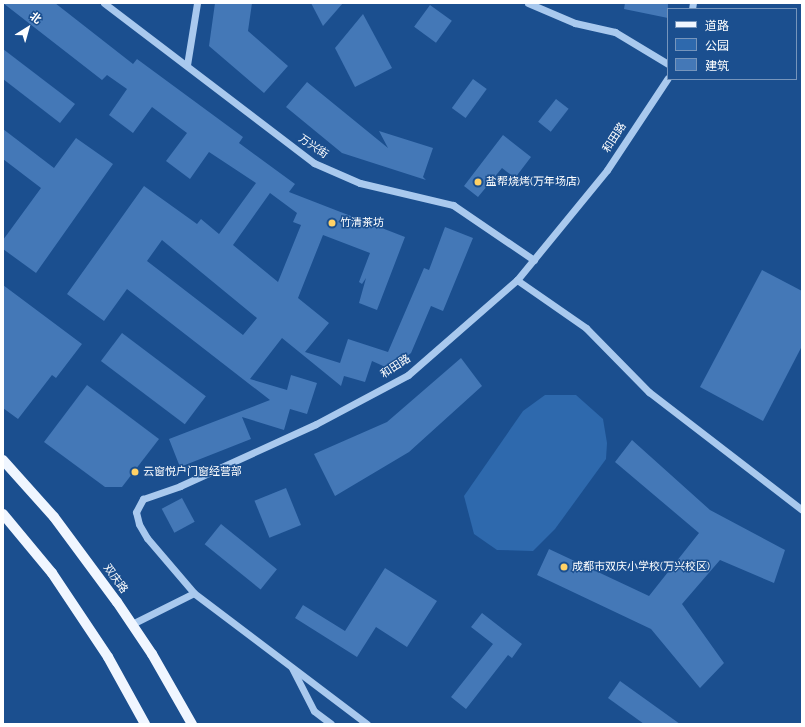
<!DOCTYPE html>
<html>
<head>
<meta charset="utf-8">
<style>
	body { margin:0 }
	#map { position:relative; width:805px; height:727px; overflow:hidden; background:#1b4f8f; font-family:Raleway,"Noto Sans SC",sans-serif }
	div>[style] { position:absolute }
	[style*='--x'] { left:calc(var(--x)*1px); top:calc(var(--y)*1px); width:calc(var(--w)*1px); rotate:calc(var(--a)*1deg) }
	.green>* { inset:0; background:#2e69ad }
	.building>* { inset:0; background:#4478b7; transform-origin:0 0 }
	.minor>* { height:7px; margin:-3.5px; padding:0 3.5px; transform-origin:3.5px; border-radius:3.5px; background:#a9c9ee }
	.major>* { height:10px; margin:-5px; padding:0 5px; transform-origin:5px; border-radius:5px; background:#f0f6ff }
	.dots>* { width:11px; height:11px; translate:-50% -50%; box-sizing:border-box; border:2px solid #1b4f8f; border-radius:50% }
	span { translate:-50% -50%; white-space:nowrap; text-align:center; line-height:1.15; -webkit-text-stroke:3px #1b4f8f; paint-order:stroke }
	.street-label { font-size:11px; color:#fff }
	.poi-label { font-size:11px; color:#fff }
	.left { translate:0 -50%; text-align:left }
	.frame { position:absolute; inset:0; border:4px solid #fff; pointer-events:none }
	.legend { position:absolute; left:667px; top:8px; width:130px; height:72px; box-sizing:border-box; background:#1b4f8f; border:1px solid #7695bc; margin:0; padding:5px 7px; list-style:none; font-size:12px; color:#fff }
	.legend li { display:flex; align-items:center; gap:8px; height:20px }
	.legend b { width:20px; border:1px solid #7695bc }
	.north { position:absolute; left:8px; top:8px; width:40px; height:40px; -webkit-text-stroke:3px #1b4f8f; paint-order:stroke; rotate:37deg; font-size:11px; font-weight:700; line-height:16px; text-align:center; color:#fff }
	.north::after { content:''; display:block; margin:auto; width:14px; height:18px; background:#fff; clip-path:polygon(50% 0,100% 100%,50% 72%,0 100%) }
</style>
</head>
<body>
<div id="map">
	<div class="green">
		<div style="clip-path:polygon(545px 395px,576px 395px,603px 419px,607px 443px,606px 459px,555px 529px,533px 551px,497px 550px,474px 534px,464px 496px,523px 411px)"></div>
	</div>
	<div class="building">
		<div style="clip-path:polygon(evenodd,3px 3px,55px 3px,133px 64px,137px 59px,243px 137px,239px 143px,295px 184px,289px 192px,405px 237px,377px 310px,359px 303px,366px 278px,362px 284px,359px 282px,370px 253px,323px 235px,298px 298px,329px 323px,305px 352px,340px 363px,348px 339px,388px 352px,424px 268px,429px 270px,445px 227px,473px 238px,443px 311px,431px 306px,411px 353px,390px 369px,372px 361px,365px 382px,344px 376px,341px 386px,282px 338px,250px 379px,287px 390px,291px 375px,317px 383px,307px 414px,290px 409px,284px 430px,242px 417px,251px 439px,180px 467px,169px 439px,270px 400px,127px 289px,104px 321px,67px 294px,144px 186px,197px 224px,201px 219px,219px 234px,256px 183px,209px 152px,190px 179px,166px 161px,187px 133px,152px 107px,133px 133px,109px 115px,127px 89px,107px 75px,102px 80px,3px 3px,270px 193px,297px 213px,293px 222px,301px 225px,278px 282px,233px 245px,270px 193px,3px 3px,162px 240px,257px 318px,243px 335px,147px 261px,162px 240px)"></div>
		<div style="clip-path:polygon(215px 3px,252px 3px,248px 31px,288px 66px,264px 93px,209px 46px)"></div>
		<div style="clip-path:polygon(311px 3px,343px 3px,323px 26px)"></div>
		<div style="clip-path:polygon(625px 3px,668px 3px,668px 18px,624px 9px)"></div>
		<div style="left:430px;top:5px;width:27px;height:27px;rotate:36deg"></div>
		<div style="clip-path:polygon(363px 14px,392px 68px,355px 87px,335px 48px)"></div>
		<div style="clip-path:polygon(3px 49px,75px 104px,60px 123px,3px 79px)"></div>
		<div style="left:473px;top:79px;width:17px;height:36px;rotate:36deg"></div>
		<div style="clip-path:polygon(307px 82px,388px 148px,379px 131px,433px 148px,423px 177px,426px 180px,342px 153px,286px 107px)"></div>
		<div style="left:556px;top:99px;width:16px;height:29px;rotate:38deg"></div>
		<div style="clip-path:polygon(3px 129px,54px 168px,76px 138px,113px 164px,36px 273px,3px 249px,3px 240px,41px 188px,3px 159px)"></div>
		<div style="clip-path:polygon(503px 135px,531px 157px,515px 178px,502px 168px,478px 197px,464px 186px)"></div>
		<div style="clip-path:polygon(762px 270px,802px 291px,802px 346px,763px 421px,700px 387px)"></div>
		<div style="clip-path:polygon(3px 285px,82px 344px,56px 378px,52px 375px,18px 419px,3px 408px)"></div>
		<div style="left:122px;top:333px;width:105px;height:35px;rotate:37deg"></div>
		<div style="clip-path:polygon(461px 358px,482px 386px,409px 452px,335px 496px,314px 454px,387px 422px)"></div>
		<div style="clip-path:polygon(87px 385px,159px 439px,122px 487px,105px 487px,44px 442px)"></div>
		<div style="clip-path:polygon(632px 440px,710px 510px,785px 550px,774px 583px,720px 560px,682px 604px,724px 663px,700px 688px,651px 629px,537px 575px,549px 549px,649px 596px,699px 533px,615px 462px)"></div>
		<div style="left:286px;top:488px;width:40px;height:34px;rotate:68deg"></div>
		<div style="left:182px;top:498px;width:27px;height:23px;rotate:62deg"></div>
		<div style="left:221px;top:524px;width:72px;height:26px;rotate:39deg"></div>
		<div style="clip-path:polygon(385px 568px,437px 601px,407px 647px,376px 627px,357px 657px,295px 618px,303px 605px,345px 631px)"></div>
		<div style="clip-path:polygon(482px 613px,522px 644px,512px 658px,508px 655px,466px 709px,451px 697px,493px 644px,471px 627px)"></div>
		<div style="clip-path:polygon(620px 681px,680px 724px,644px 724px,608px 698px)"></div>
	</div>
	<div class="minor">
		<div style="--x:104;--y:3;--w:264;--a:37.3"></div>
		<div style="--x:314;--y:163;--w:50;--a:23.5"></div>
		<div style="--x:360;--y:183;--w:96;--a:13.3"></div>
		<div style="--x:453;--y:205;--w:98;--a:34.2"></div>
		<div style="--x:528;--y:3;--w:51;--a:23.1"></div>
		<div style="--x:575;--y:23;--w:41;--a:12.7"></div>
		<div style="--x:615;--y:32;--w:62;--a:31.1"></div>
		<div style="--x:692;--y:9;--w:6;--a:-81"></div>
		<div style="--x:187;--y:65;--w:63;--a:-80.8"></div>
		<div style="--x:517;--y:280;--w:84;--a:34.8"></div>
		<div style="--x:586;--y:328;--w:90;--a:45.5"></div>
		<div style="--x:649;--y:392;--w:193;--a:37.6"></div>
		<div style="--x:132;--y:624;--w:69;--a:-26.6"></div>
		<div style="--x:292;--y:668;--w:48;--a:62.9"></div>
		<div style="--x:314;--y:711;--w:21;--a:37"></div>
		<div style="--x:367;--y:724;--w:217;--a:-142.9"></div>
		<div style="--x:194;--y:593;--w:72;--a:-130.5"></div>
		<div style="--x:147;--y:538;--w:16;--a:-120"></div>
		<div style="--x:139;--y:524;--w:12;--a:-104"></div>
		<div style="--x:136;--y:512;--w:15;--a:-62"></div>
		<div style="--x:143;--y:499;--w:39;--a:-19"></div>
		<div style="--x:180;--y:486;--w:149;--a:-24.5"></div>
		<div style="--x:316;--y:424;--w:104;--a:-28"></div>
		<div style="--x:408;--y:375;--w:145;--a:-41.1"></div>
		<div style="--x:517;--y:280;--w:142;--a:-50.7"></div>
		<div style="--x:607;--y:170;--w:110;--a:-56.5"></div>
	</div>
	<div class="major">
		<div style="--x:3;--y:460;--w:76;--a:48.2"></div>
		<div style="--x:54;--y:517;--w:106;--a:53.5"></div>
		<div style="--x:117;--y:602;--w:63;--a:56.1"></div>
		<div style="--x:152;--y:654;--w:81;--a:60.3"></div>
		<div style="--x:3;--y:514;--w:77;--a:50.3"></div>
		<div style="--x:52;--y:573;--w:101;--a:56.3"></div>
		<div style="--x:108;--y:657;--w:77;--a:61.1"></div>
	</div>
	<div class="dots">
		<div style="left:478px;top:182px;background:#ffd166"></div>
		<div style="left:332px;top:223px;background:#ffd166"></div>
		<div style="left:135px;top:472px;background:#ffd166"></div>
		<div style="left:564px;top:567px;background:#ffd166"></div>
	</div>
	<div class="street-label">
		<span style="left:615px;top:138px;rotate:-57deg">和田路</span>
		<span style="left:313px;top:147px;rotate:34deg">万兴街</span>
		<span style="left:396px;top:367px;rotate:-33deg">和田路</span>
		<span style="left:115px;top:579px;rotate:54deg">双庆路</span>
	</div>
	<div class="poi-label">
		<span class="left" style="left:486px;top:182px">盐帮烧烤(万年场店)</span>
		<span class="left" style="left:340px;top:223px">竹清茶坊</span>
		<span class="left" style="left:143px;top:472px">云窗悦户门窗经营部</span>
		<span class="left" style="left:572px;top:567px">成都市双庆小学校(万兴校区)</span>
	</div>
	<div class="frame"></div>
	<ul class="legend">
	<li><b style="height:5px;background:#f0f6ff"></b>道路</li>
	<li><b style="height:11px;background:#2e69ad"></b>公园</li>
	<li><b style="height:11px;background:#4478b7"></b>建筑</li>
	</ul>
	<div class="north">北</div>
</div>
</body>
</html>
